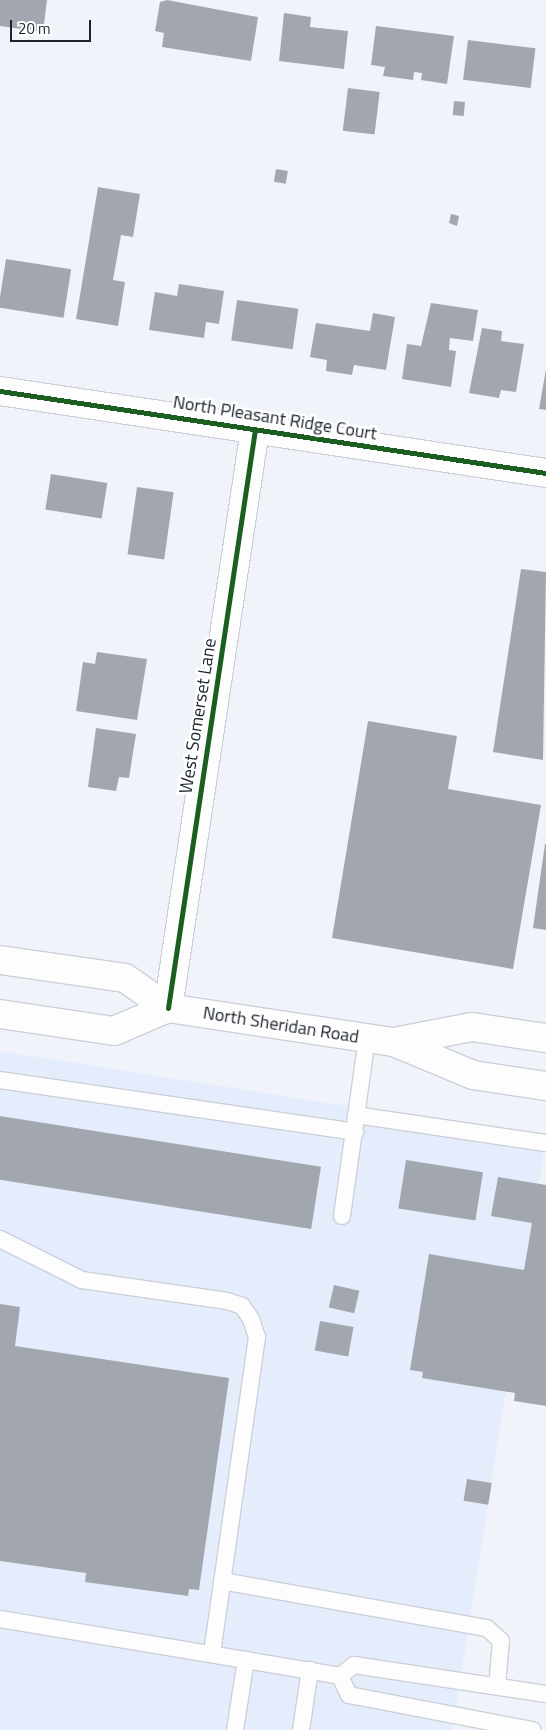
<!DOCTYPE html>
<html>
<head>
<meta charset="utf-8">
<style>
	body { margin:0 }
	#map { position:relative; width:546px; height:1730px; overflow:hidden; background:#f0f4fa; font-family:"Titillium Web",sans-serif }
	div>[style] { position:absolute }
	[style*='--x'] { left:calc(var(--x)*1px); top:calc(var(--y)*1px); width:calc(var(--w)*1px); rotate:calc(var(--a)*1deg) }
	.built>* { inset:0; background:#e5edfc; transform-origin:0 0 }
	.building>* { inset:0; background:#a2a7af; transform-origin:0 0 }
	.roads { filter:drop-shadow(1px 0 #cbd0d8) drop-shadow(-1px 0 #cbd0d8) drop-shadow(0 1px #cbd0d8) drop-shadow(0 -1px #cbd0d8) }
	.service>* { height:16px; margin:-8px; padding:0 8px; transform-origin:8px; border-radius:8px; background:#fdfdfe }
	.minor>* { height:28px; margin:-14px; padding:0 14px; transform-origin:14px; border-radius:14px; background:#fdfdfe }
	.secondary>* { height:28px; margin:-14px; padding:0 14px; transform-origin:14px; border-radius:14px; background:#fdfdfe }
	.cycleway>* { height:5px; margin:-2.5px; padding:0 2.5px; transform-origin:2.5px; border-radius:2.5px; background:#1b5e20 }
	span { translate:-50% -50%; white-space:nowrap; text-align:center; line-height:1.15; -webkit-text-stroke:5px #fff; paint-order:stroke }
	.street-label { font-size:18px; color:#1c232d }
	.scale { position:absolute; left:10px; top:20px; width:81px; height:22px; box-sizing:border-box; border:2px solid #1c232d; border-top:0; padding-left:6px; font-size:15px; line-height:18px; white-space:nowrap; color:#1c232d; -webkit-text-stroke:4px #fff; paint-order:stroke }
</style>
</head>
<body>
<div id="map">
	<div class="built">
		<div style="left:0;top:1051px;width:553px;height:679px;rotate:9deg"></div>
	</div>
	<div class="building">
		<div style="clip-path:polygon(0 0,47px 0,43px 32px,0 26px)"></div>
		<div style="clip-path:polygon(167px 0,258px 17px,251px 61px,162px 47px,164px 33px,155px 31px,160px 2px)"></div>
		<div style="clip-path:polygon(284px 13px,311px 17px,310px 27px,348px 31px,344px 69px,279px 61px)"></div>
		<div style="clip-path:polygon(376px 26px,454px 36px,447px 84px,421px 80px,422px 73px,414px 72px,413px 80px,383px 76px,385px 67px,371px 65px)"></div>
		<div style="left:468px;top:40px;width:68px;height:40px;rotate:7deg"></div>
		<div style="left:348px;top:88px;width:32px;height:43px;rotate:7deg"></div>
		<div style="left:454px;top:101px;width:11px;height:14px;rotate:5deg"></div>
		<div style="left:276px;top:169px;width:12px;height:13px;rotate:9deg"></div>
		<div style="clip-path:polygon(98px 187px,140px 194px,133px 237px,121px 235px,113px 280px,125px 282px,118px 326px,76px 319px)"></div>
		<div style="clip-path:polygon(451px 214px,459px 216px,457px 226px,449px 223px)"></div>
		<div style="left:6px;top:259px;width:66px;height:49px;rotate:9deg"></div>
		<div style="clip-path:polygon(179px 284px,224px 291px,219px 324px,206px 322px,204px 338px,149px 330px,155px 292px,177px 296px)"></div>
		<div style="left:237px;top:300px;width:62px;height:41px;rotate:8deg"></div>
		<div style="clip-path:polygon(431px 303px,478px 310px,473px 341px,450px 338px,449px 350px,456px 351px,451px 387px,402px 379px,407px 344px,421px 346px)"></div>
		<div style="clip-path:polygon(373px 313px,395px 317px,386px 370px,354px 365px,352px 375px,326px 371px,327px 360px,310px 357px,316px 323px,370px 331px)"></div>
		<div style="clip-path:polygon(482px 328px,502px 331px,501px 341px,524px 344px,516px 392px,501px 390px,499px 398px,469px 393px)"></div>
		<div style="clip-path:polygon(546px 369px,546px 410px,539px 409px)"></div>
		<div style="left:51px;top:474px;width:57px;height:36px;rotate:9deg"></div>
		<div style="left:137px;top:487px;width:37px;height:68px;rotate:8deg"></div>
		<div style="clip-path:polygon(521px 569px,546px 572px,543px 760px,493px 752px)"></div>
		<div style="clip-path:polygon(97px 652px,147px 659px,137px 720px,76px 711px,83px 662px,95px 664px)"></div>
		<div style="clip-path:polygon(368px 721px,457px 736px,448px 789px,541px 805px,513px 969px,332px 938px)"></div>
		<div style="clip-path:polygon(96px 728px,136px 734px,129px 778px,119px 777px,116px 791px,88px 787px)"></div>
		<div style="clip-path:polygon(545px 844px,546px 844px,546px 930px,533px 928px)"></div>
		<div style="left:0;top:1116px;width:325px;height:63px;rotate:9deg"></div>
		<div style="left:406px;top:1160px;width:78px;height:49px;rotate:9deg"></div>
		<div style="clip-path:polygon(498px 1177px,546px 1185px,546px 1406px,514px 1401px,515px 1393px,422px 1378px,423px 1372px,410px 1370px,429px 1254px,524px 1270px,532px 1223px,491px 1216px)"></div>
		<div style="left:334px;top:1285px;width:26px;height:23px;rotate:13deg"></div>
		<div style="clip-path:polygon(0 1304px,20px 1307px,15px 1346px,229px 1378px,199px 1590px,189px 1589px,188px 1596px,85px 1582px,86px 1573px,0 1561px)"></div>
		<div style="left:320px;top:1321px;width:34px;height:30px;rotate:10deg"></div>
		<div style="left:467px;top:1479px;width:25px;height:22px;rotate:9deg"></div>
	</div>
	<div class="roads">
		<div class="service">
			<div style="--x:0;--y:1080;--w:359;--a:8.3"></div>
			<div style="--x:356;--y:1115;--w:192;--a:8.4"></div>
			<div style="--x:342;--y:1216;--w:180;--a:-82"></div>
			<div style="--x:0;--y:1239;--w:92;--a:26.6"></div>
			<div style="--x:82;--y:1280;--w:147;--a:8.2"></div>
			<div style="--x:227;--y:1301;--w:16;--a:18"></div>
			<div style="--x:242;--y:1306;--w:16;--a:55"></div>
			<div style="--x:251;--y:1319;--w:19;--a:72"></div>
			<div style="--x:257;--y:1337;--w:320;--a:98.1"></div>
			<div style="--x:222;--y:1581;--w:269;--a:10.1"></div>
			<div style="--x:487;--y:1628;--w:19;--a:43"></div>
			<div style="--x:501;--y:1641;--w:45;--a:95.1"></div>
			<div style="--x:0;--y:1619;--w:345;--a:9.5"></div>
			<div style="--x:340;--y:1676;--w:18;--a:-38"></div>
			<div style="--x:354;--y:1665;--w:194;--a:8.6"></div>
			<div style="--x:340;--y:1676;--w:21;--a:65"></div>
			<div style="--x:349;--y:1695;--w:187;--a:10.8"></div>
			<div style="--x:235;--y:1730;--w:71;--a:-81.1"></div>
			<div style="--x:301;--y:1730;--w:61;--a:-81.5"></div>
		</div>
		<div class="minor">
			<div style="--x:0;--y:391;--w:552;--a:8.54"></div>
			<div style="--x:168;--y:1008;--w:585;--a:-81.45"></div>
		</div>
		<div class="secondary">
			<div style="--x:0;--y:960;--w:126;--a:8.2"></div>
			<div style="--x:125;--y:978;--w:52;--a:34.9"></div>
			<div style="--x:168;--y:1008;--w:229;--a:8.6"></div>
			<div style="--x:394;--y:1042;--w:86;--a:22.7"></div>
			<div style="--x:473;--y:1075;--w:74;--a:8.6"></div>
			<div style="--x:0;--y:1014;--w:115;--a:8.5"></div>
			<div style="--x:114;--y:1031;--w:59;--a:-23.1"></div>
			<div style="--x:394;--y:1042;--w:79;--a:-10.9"></div>
			<div style="--x:472;--y:1027;--w:75;--a:8.5"></div>
		</div>
	</div>
	<div class="cycleway">
		<div style="--x:0;--y:391;--w:552;--a:8.54"></div>
		<div style="--x:168;--y:1008;--w:585;--a:-81.45"></div>
	</div>
	<div class="street-label">
		<span style="left:275px;top:418px;rotate:9deg">North Pleasant Ridge Court</span>
		<span style="left:198px;top:716px;rotate:-81deg">West Somerset Lane</span>
		<span style="left:281px;top:1025px;rotate:9deg">North Sheridan Road</span>
	</div>
	<div class="scale">20 m</div>
</div>
</body>
</html>
